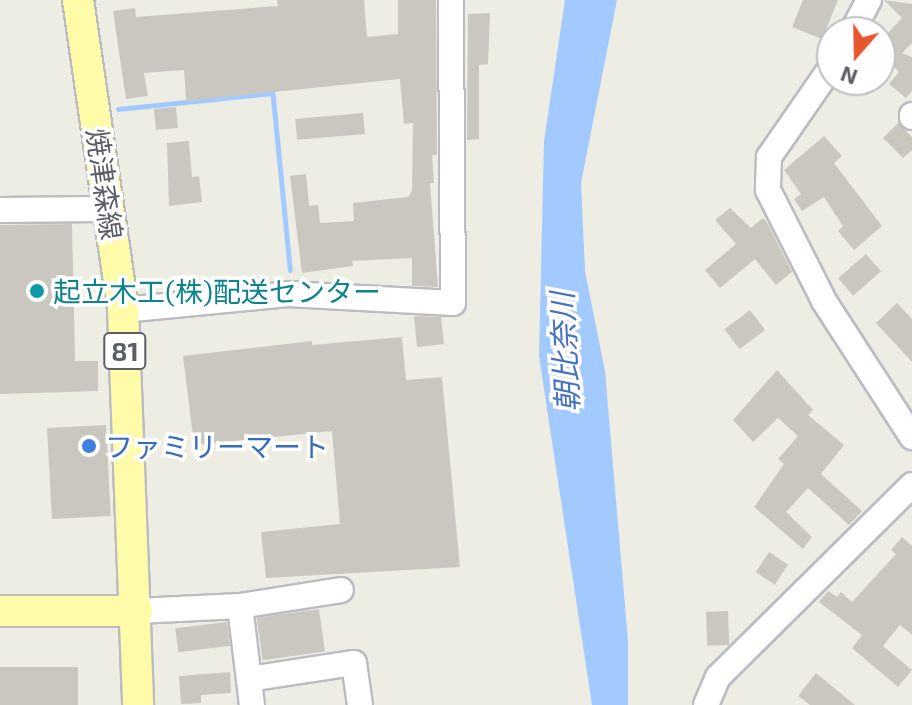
<!DOCTYPE html>
<html>
<head>
<meta charset="utf-8">
<style>
	body { margin:0 }
	#map { position:relative; width:912px; height:705px; overflow:hidden; background:#eeede3; font-family:"Exo 2","Noto Sans JP",sans-serif }
	div>[style] { position:absolute }
	[style*='--x'] { left:calc(var(--x)*1px); top:calc(var(--y)*1px); width:calc(var(--w)*1px); rotate:calc(var(--a)*1deg) }
	.water>* { inset:0; background:#a3cafe }
	.stream>* { height:5px; margin:-2.5px; padding:0 2.5px; transform-origin:2.5px; border-radius:2.5px; background:#a3cafe }
	.building>* { inset:0; background:#c9c7c0; transform-origin:0 0 }
	.roads { filter:drop-shadow(2px 0 #bbbcc2) drop-shadow(-2px 0 #bbbcc2) drop-shadow(0 2px #bbbcc2) drop-shadow(0 -2px #bbbcc2) }
	.minor>* { height:24px; margin:-12px; padding:0 12px; transform-origin:12px; border-radius:12px; background:#fff }
	.major>* { height:30px; margin:-15px; padding:0 15px; transform-origin:15px; border-radius:15px; background:#fefca8 }
	.dots>* { width:22px; height:22px; translate:-50% -50%; box-sizing:border-box; border:4px solid #fff; border-radius:50% }
	span { translate:-50% -50%; white-space:nowrap; text-align:center; line-height:1.15; -webkit-text-stroke:7px #fff; paint-order:stroke }
	.shield-label span { padding:2px 6px; background:#fff; border:2px solid; border-radius:6px; -webkit-text-stroke-width:0 }
	.shield-label { font-size:26px; color:#5b5e64; font-weight:700 }
	.street-label { font-size:28px; color:#5b5e64 }
	.culture-label { font-size:28px; color:#0d838f }
	.left { translate:0 -50%; text-align:left }
	.shop-label { font-size:28px; color:#366cbe }
	.water-label { font-size:30px; color:#4571c2; font-style:italic }
	.north { position:absolute; left:816px; top:16px; width:80px; height:80px; box-sizing:border-box; background:#fff; border:2px solid #bdbfc1; border-radius:50%; rotate:200deg; font-size:22px; font-weight:700; line-height:32px; text-align:center; color:#5b5e64 }
	.north::after { content:''; display:block; margin:auto; width:28px; height:36px; background:#e8562f; clip-path:polygon(50% 0,100% 100%,50% 72%,0 100%) }
</style>
</head>
<body>
<div id="map">
	<div class="water">
		<div style="clip-path:polygon(565px 0,617px 0,581px 183px,585px 271px,605px 371px,628px 641px,628px 705px,592px 705px,539px 356px,544px 141px)"></div>
	</div>
	<div class="stream">
		<div style="--x:272;--y:88;--w:183;--a:84.4"></div>
		<div style="--x:118;--y:109;--w:155;--a:-5.9"></div>
	</div>
	<div class="building">
		<div style="clip-path:polygon(277px 0,364px 0,367px 37px,398px 34px,398px 0,436px 0,437px 155px,432px 155px,434px 183px,430px 183px,438px 287px,412px 286px,412px 258px,352px 261px,353px 266px,302px 273px,290px 176px,306px 174px,309px 206px,318px 205px,320px 223px,354px 221px,353px 203px,408px 197px,412px 191px,413px 123px,404px 124px,400px 79px,186px 101px,184px 70px,144px 73px,148px 96px,126px 99px,113px 11px,135px 8px,136px 17px,278px 6px)"></div>
		<div style="clip-path:polygon(803px 0,838px 0,822px 39px,792px 27px)"></div>
		<div style="clip-path:polygon(884px 0,912px 4px,912px 43px,902px 53px,912px 57px,912px 91px,906px 98px,889px 84px,899px 72px,880px 54px,880px 41px,902px 18px)"></div>
		<div style="clip-path:polygon(490px 13px,488px 64px,479px 65px,479px 139px,467px 140px,468px 14px)"></div>
		<div style="left:176px;top:107px;width:21px;height:22px;rotate:85deg"></div>
		<div style="left:363px;top:113px;width:21px;height:68px;rotate:85deg"></div>
		<div style="clip-path:polygon(898px 123px,912px 137px,912px 150px,903px 158px,883px 138px)"></div>
		<div style="clip-path:polygon(824px 136px,842px 156px,834px 163px,882px 226px,854px 250px,838px 231px,843px 226px,824px 197px,802px 211px,794px 199px,801px 194px,784px 170px)"></div>
		<div style="clip-path:polygon(189px 141px,192px 177px,199px 176px,202px 202px,169px 206px,167px 143px)"></div>
		<div style="clip-path:polygon(730px 208px,751px 228px,763px 218px,768px 224px,792px 272px,776px 285px,755px 259px,720px 288px,705px 270px,736px 244px,715px 220px)"></div>
		<div style="clip-path:polygon(72px 224px,75px 361px,98px 361px,98px 391px,0 394px,0 225px)"></div>
		<div style="left:866px;top:254px;width:23px;height:37px;rotate:49deg"></div>
		<div style="clip-path:polygon(897px 303px,912px 319px,912px 362px,876px 323px)"></div>
		<div style="left:750px;top:310px;width:25px;height:32px;rotate:53deg"></div>
		<div style="clip-path:polygon(414px 316px,441px 317px,444px 344px,417px 347px)"></div>
		<div style="clip-path:polygon(402px 337px,406px 380px,442px 377px,460px 567px,266px 578px,261px 532px,340px 524px,332px 431px,194px 445px,183px 356px,312px 341px,312px 345px)"></div>
		<div style="clip-path:polygon(777px 370px,813px 410px,808px 415px,844px 445px,821px 474px,862px 511px,849px 525px,808px 488px,786px 512px,812px 537px,803px 549px,754px 507px,784px 464px,778px 459px,798px 436px,778px 418px,753px 442px,733px 420px)"></div>
		<div style="left:106px;top:425px;width:91px;height:59px;rotate:87deg"></div>
		<div style="clip-path:polygon(902px 537px,912px 546px,912px 635px,900px 625px,883px 646px,912px 670px,898px 687px,852px 648px,862px 635px,819px 602px,828px 591px,837px 597px,841px 592px,852px 602px,896px 554px,891px 550px)"></div>
		<div style="left:769px;top:552px;width:23px;height:24px;rotate:34deg"></div>
		<div style="left:319px;top:609px;width:43px;height:63px;rotate:82deg"></div>
		<div style="left:728px;top:611px;width:34px;height:22px;rotate:88deg"></div>
		<div style="left:227px;top:622px;width:24px;height:52px;rotate:83deg"></div>
		<div style="left:0;top:667px;width:78px;height:38px"></div>
		<div style="clip-path:polygon(230px 672px,231px 693px,201px 695px,201px 703px,181px 704px,179px 676px)"></div>
		<div style="clip-path:polygon(816px 673px,855px 705px,810px 705px,798px 696px)"></div>
	</div>
	<div class="roads">
		<div class="minor">
			<div style="--x:852;--y:32;--w:36;--a:-62"></div>
			<div style="--x:832;--y:66;--w:111;--a:124.7"></div>
			<div style="--x:769;--y:157;--w:33;--a:92"></div>
			<div style="--x:768;--y:190;--w:124;--a:63.2"></div>
			<div style="--x:824;--y:301;--w:162;--a:57.1"></div>
			<div style="--x:912;--y:115;--w:2;--a:90"></div>
			<div style="--x:0;--y:210;--w:101;--a:-0.6"></div>
			<div style="--x:101;--y:209;--w:11;--a:34"></div>
			<div style="--x:123;--y:310;--w:166;--a:-5.5"></div>
			<div style="--x:288;--y:294;--w:165;--a:3.1"></div>
			<div style="--x:453;--y:303;--w:303;--a:-90.4"></div>
			<div style="--x:240;--y:606;--w:100;--a:83.1"></div>
			<div style="--x:137;--y:611;--w:103;--a:-2.8"></div>
			<div style="--x:240;--y:606;--w:102;--a:-9"></div>
			<div style="--x:249;--y:679;--w:106;--a:-8.7"></div>
			<div style="--x:354;--y:663;--w:42;--a:81.9"></div>
			<div style="--x:706;--y:705;--w:30;--a:-67"></div>
			<div style="--x:718;--y:677;--w:273;--a:-44.7"></div>
		</div>
		<div class="major">
			<div style="--x:78;--y:0;--w:313;--a:81.7"></div>
			<div style="--x:123;--y:310;--w:395;--a:87.8"></div>
			<div style="--x:0;--y:611;--w:137;--a:0"></div>
		</div>
	</div>
	<div class="dots">
		<div style="left:37px;top:291px;background:#0f9aa8"></div>
		<div style="left:89px;top:446px;background:#3f7fe0"></div>
	</div>
	<div class="shield-label">
		<span style="left:125px;top:351px">81</span>
	</div>
	<div class="street-label">
		<span style="left:105px;top:184px;rotate:82deg">焼津森線</span>
	</div>
	<div class="culture-label">
		<span class="left" style="left:53px;top:291px">起立木工(株)配送センター</span>
	</div>
	<div class="shop-label">
		<span class="left" style="left:105px;top:446px">ファミリーマート</span>
	</div>
	<div class="water-label">
		<span style="left:564px;top:352px;rotate:-93deg">朝比奈川</span>
	</div>
	<div class="north">N</div>
</div>
</body>
</html>
